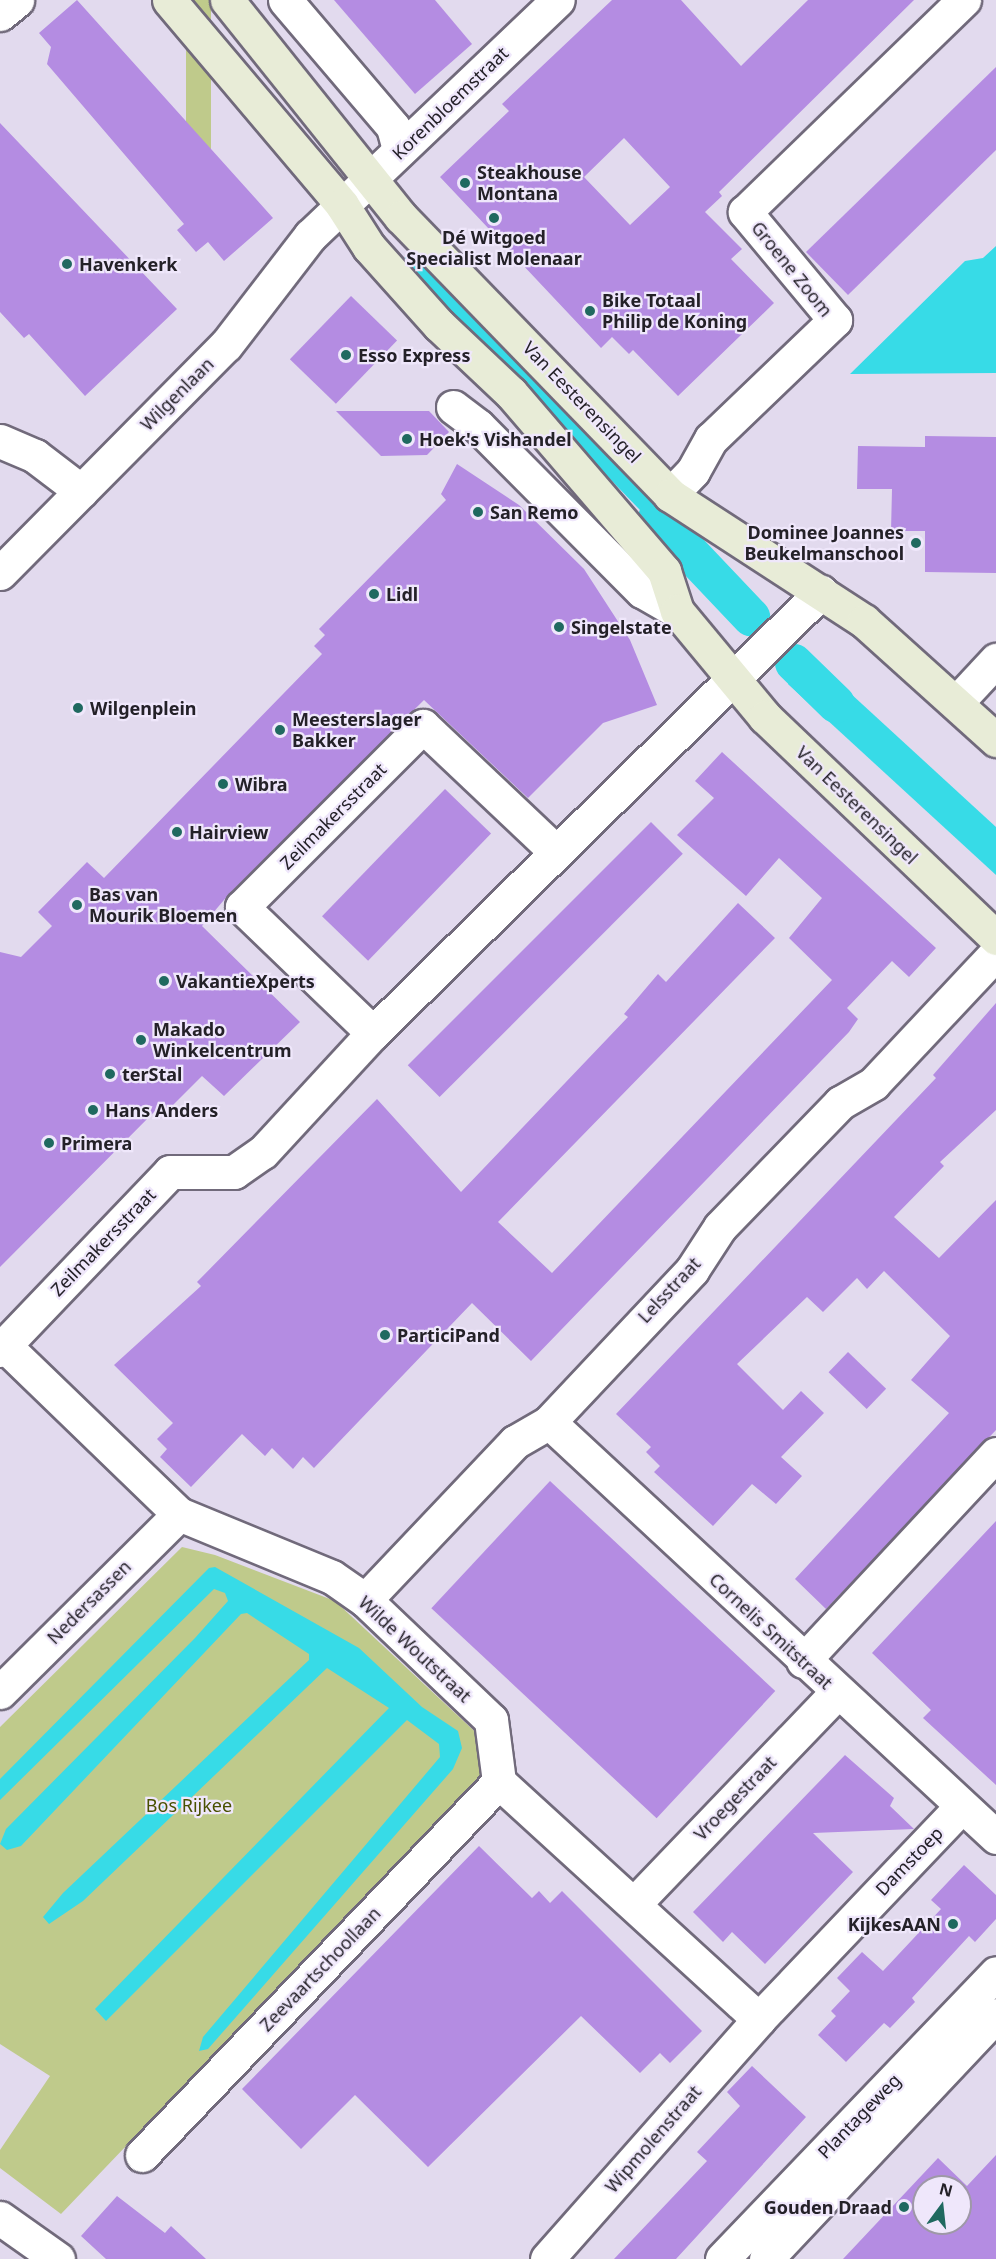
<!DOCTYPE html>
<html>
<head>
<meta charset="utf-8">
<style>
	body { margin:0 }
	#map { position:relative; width:996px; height:2259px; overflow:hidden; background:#e2daee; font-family:"Noto Sans",sans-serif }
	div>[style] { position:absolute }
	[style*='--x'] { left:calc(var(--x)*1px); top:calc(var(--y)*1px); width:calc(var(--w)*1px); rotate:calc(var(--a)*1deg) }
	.green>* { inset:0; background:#bfca8b; transform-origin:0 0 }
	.water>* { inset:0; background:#37dbe7; transform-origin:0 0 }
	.canal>* { height:38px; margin:-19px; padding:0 19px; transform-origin:19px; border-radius:19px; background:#37dbe7 }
	.building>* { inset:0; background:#b48ce2; transform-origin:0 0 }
	.roads { filter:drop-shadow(2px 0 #716a7b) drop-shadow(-2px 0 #716a7b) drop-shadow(0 2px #716a7b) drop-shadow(0 -2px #716a7b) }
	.street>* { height:33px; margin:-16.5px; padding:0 16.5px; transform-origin:16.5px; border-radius:16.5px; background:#fff }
	.secondary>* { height:33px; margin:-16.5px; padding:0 16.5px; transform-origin:16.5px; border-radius:16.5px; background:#e8ecd7 }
	.dots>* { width:16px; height:16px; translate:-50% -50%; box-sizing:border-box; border:3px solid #efe7fb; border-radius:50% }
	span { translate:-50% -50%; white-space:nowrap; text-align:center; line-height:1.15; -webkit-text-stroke:4.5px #efe7fb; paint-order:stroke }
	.street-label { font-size:18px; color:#242128 }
	.poi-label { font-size:18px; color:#242128; font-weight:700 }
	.left { translate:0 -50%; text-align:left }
	.right { translate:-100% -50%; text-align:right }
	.park-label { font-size:18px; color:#485000 }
	.north { position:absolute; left:912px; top:2175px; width:60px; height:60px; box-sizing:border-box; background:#efe7fb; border:2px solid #9e98a7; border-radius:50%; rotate:15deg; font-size:16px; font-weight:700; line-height:24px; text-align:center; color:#242128 }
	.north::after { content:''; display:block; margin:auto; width:21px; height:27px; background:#206960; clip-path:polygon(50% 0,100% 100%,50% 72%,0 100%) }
</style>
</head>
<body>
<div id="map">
	<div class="green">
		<div style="left:186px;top:0;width:25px;height:185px"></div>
		<div style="clip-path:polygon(182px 1547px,215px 1555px,335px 1601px,500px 1755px,61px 2214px,0 2168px,0 2150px,50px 2076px,0 2044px,0 1727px)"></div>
	</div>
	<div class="water">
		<div style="clip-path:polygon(996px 246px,996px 373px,850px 374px,965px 261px,983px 258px)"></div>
		<div style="left:414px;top:249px;width:163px;height:16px;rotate:47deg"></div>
		<div style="left:555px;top:399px;width:208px;height:16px;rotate:46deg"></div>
		<div style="clip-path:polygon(813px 659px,996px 827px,996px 875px,788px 684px,791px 675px)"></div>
		<div style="clip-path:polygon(215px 1567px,359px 1648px,422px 1707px,458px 1731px,462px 1748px,453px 1769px,208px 2049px,199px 2051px,203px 2037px,440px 1757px,439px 1744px,407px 1720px,106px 2021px,95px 2009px,389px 1708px,327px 1668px,83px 1901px,49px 1924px,43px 1917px,63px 1893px,309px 1660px,309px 1654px,247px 1613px,241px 1614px,21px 1846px,7px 1850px,0 1844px,6px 1829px,195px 1638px,228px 1601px,225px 1593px,214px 1589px,0 1800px,0 1779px,209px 1568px)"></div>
	</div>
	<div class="canal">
		<div style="--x:486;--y:337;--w:144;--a:47"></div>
		<div style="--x:657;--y:518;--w:137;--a:46.5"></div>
		<div style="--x:794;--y:663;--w:59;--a:44.3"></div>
	</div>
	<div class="building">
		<div style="clip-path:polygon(77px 0,273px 218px,224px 261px,208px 242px,196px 252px,177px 230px,184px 224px,47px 64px,51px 47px,39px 33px)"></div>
		<div style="clip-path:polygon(334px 0,435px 0,472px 44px,415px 94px)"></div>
		<div style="clip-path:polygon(evenodd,612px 0,681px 0,741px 66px,808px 0,914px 0,719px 192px,722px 196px,705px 212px,742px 249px,731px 259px,774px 303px,678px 396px,633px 350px,629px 354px,612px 337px,601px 348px,440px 177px,509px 111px,502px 104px,612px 0,624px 138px,670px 187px,630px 225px,584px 177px,624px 138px)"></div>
		<div style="clip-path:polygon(996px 67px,996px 150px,848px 295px,806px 252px)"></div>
		<div style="clip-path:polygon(0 123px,177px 309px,85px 396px,29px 334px,24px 338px,0 312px)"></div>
		<div style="left:351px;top:296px;width:64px;height:88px;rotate:44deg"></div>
		<div style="clip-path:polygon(336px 411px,429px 411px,449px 432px,427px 455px,381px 456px)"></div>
		<div style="clip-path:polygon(925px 436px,996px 437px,996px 573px,925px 572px,925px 531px,891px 531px,892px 489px,857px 489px,858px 446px,925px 447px)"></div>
		<div style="clip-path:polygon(457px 464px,519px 505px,584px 569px,630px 640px,657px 705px,603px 723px,528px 798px,424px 700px,229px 894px,202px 926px,300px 1022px,224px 1096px,202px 1076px,165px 1113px,159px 1107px,0 1267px,0 952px,21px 957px,52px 926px,38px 912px,87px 862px,104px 878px,322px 654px,314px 646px,325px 635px,319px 629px,446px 500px,441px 494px)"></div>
		<div style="clip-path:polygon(722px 752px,936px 948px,909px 977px,892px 961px,847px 1008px,858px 1019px,849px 1032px,531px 1361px,472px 1303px,314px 1468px,303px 1457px,293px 1469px,272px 1448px,265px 1456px,242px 1434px,191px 1487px,160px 1457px,167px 1449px,157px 1439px,173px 1423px,114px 1365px,201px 1286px,197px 1282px,377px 1099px,461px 1192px,628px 1017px,624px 1014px,658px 974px,666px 982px,738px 903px,775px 938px,498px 1222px,552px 1273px,832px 980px,789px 938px,822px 898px,779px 858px,746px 896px,677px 835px,714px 798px,695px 781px)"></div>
		<div style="left:445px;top:789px;width:64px;height:177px;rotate:44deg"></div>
		<div style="left:651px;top:822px;width:45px;height:344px;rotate:45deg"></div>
		<div style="clip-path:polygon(996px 1003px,996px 1110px,940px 1162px,944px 1166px,894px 1217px,939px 1258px,996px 1200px,996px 1430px,826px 1609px,795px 1579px,949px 1413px,911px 1380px,950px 1336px,884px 1271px,867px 1289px,857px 1278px,823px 1312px,807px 1297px,737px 1364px,783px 1410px,801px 1391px,824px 1413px,781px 1457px,802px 1476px,776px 1504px,752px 1484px,713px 1526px,654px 1472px,660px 1466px,646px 1452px,651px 1447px,616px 1414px,936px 1078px,933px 1075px)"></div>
		<div style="left:848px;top:1352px;width:53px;height:28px;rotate:44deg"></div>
		<div style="left:550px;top:1481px;width:308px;height:174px;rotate:43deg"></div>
		<div style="clip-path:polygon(996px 1521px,996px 1785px,923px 1718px,931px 1710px,872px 1653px)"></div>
		<div style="clip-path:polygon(845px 1755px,894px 1798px,890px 1806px,914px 1829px,813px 1833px,853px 1872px,765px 1964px,732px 1932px,723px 1942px,693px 1912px)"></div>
		<div style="clip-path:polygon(479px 1846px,532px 1898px,539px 1891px,550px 1903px,562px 1891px,702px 2031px,670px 2063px,660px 2053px,640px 2073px,581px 2016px,428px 2167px,355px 2095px,301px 2149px,242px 2089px)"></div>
		<div style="clip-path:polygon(964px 1865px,996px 1895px,996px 1919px,975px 1942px,969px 1936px,912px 1998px,915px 2002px,890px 2028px,884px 2023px,846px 2062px,818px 2035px,836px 2016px,831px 2011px,850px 1991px,837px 1978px,862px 1952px,883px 1971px,941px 1909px,931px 1900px)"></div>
		<div style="clip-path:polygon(752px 2066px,806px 2117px,676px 2259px,614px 2259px,707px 2161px,697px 2152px,740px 2106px,727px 2092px)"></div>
		<div style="clip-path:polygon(evenodd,996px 2155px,996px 2259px,843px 2259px,938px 2158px,967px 2186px,996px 2155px,924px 2187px,960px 2187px,960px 2223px,924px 2223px,924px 2187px)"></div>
		<div style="clip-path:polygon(117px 2196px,165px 2233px,171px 2226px,206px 2259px,106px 2259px,81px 2236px)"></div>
	</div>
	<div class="roads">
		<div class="street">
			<div style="--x:285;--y:0;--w:167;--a:49.6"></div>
			<div style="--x:393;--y:127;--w:24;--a:75"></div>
			<div style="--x:0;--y:14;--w:22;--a:-39"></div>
			<div style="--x:453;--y:407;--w:31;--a:37"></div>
			<div style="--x:478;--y:426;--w:233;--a:45.2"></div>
			<div style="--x:642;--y:591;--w:40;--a:29.7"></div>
			<div style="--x:0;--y:441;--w:38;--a:23"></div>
			<div style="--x:35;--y:456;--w:58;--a:37.3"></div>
			<div style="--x:670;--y:495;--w:33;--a:-46"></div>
			<div style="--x:693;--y:471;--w:37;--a:-61"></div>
			<div style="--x:711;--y:439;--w:172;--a:-43.8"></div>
			<div style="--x:835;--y:320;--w:141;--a:-129.8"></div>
			<div style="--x:745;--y:212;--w:305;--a:-44.1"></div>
			<div style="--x:0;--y:573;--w:321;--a:-45.3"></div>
			<div style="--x:226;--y:345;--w:138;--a:-52.4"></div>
			<div style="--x:310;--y:236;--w:342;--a:-43.6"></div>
			<div style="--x:956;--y:703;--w:59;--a:-47.1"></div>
			<div style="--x:373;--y:1033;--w:182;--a:-136.1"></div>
			<div style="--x:242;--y:907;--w:256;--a:-45"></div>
			<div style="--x:423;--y:726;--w:182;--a:43.4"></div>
			<div style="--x:4;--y:1345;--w:243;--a:44"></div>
			<div style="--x:179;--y:1514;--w:165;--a:22.4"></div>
			<div style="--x:332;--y:1577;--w:40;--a:34.9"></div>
			<div style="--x:365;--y:1600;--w:174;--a:43.6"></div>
			<div style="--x:491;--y:1720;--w:63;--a:82.6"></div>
			<div style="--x:499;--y:1782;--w:352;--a:42.4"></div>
			<div style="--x:0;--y:1350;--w:246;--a:-46.3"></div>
			<div style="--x:170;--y:1172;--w:64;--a:0"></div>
			<div style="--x:234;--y:1172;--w:35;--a:-35"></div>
			<div style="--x:263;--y:1152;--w:162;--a:-47.3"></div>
			<div style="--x:373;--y:1033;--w:629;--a:-44.55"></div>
			<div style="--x:549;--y:1422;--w:610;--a:42.87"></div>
			<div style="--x:365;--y:1600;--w:218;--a:-46.5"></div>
			<div style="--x:515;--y:1442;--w:39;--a:-30"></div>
			<div style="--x:549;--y:1422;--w:209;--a:-46.7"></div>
			<div style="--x:692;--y:1270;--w:51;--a:-56.9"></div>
			<div style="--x:720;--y:1227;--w:173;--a:-45.9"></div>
			<div style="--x:840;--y:1103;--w:39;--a:-30"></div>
			<div style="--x:874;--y:1083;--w:178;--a:-46.8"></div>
			<div style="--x:803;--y:1661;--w:283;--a:-47"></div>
			<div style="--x:0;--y:1692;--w:252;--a:-44.8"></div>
			<div style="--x:634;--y:1904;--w:292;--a:-46.2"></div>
			<div style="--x:142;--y:2155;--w:516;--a:-46.26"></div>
			<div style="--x:0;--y:2218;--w:71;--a:35.3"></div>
			<div style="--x:547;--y:2259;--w:320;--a:-48.5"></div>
			<div style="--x:759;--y:2019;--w:293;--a:-46.4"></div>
			<div style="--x:722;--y:2259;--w:396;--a:-46.2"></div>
			<div style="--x:766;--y:2259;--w:335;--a:-46.7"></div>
		</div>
		<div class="secondary">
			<div style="--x:169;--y:0;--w:268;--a:49.8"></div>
			<div style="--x:342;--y:205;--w:50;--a:57.3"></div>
			<div style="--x:369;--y:247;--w:105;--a:48.1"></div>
			<div style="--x:439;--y:325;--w:99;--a:43.4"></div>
			<div style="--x:511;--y:393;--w:235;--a:49.3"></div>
			<div style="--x:664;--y:571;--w:42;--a:72"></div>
			<div style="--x:677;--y:611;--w:138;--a:50.3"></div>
			<div style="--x:765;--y:717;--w:320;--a:43.7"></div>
			<div style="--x:227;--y:0;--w:278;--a:51.3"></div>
			<div style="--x:401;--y:217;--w:387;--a:45.9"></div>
			<div style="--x:670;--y:495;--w:231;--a:33"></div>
			<div style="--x:864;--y:621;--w:178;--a:42"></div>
		</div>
	</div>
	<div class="dots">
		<div style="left:465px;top:183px;background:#206960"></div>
		<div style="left:494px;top:218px;background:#206960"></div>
		<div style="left:67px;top:264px;background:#206960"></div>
		<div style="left:590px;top:311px;background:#206960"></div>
		<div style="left:346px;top:355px;background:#206960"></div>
		<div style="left:407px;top:439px;background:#206960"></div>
		<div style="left:478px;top:512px;background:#206960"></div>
		<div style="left:916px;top:543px;background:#206960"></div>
		<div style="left:374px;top:594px;background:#206960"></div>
		<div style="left:559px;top:627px;background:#206960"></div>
		<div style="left:78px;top:708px;background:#206960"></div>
		<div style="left:280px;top:730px;background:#206960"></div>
		<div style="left:223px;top:784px;background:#206960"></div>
		<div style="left:177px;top:832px;background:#206960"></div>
		<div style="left:77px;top:905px;background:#206960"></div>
		<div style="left:164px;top:981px;background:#206960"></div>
		<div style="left:141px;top:1040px;background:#206960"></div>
		<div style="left:110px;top:1074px;background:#206960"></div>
		<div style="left:93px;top:1110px;background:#206960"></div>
		<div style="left:49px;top:1143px;background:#206960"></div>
		<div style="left:385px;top:1335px;background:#206960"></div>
		<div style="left:953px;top:1924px;background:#206960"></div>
		<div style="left:904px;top:2207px;background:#206960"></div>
	</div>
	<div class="street-label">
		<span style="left:450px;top:103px;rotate:-44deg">Korenbloemstraat</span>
		<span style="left:792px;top:269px;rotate:51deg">Groene Zoom</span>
		<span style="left:177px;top:394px;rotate:-45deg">Wilgenlaan</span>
		<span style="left:582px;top:402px;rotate:46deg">Van Eesterensingel</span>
		<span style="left:857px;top:805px;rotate:44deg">Van Eesterensingel</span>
		<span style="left:333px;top:816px;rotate:-45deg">Zeilmakersstraat</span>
		<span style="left:103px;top:1242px;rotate:-46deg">Zeilmakersstraat</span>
		<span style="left:669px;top:1290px;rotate:-47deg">Lelsstraat</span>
		<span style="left:89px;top:1602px;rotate:-45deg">Nedersassen</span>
		<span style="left:771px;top:1631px;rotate:43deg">Cornelis Smitstraat</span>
		<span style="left:415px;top:1649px;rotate:43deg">Wilde Woutstraat</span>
		<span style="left:735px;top:1798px;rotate:-46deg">Vroegestraat</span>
		<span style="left:909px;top:1861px;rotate:-46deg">Damstoep</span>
		<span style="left:320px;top:1969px;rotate:-46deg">Zeevaartschoollaan</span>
		<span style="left:859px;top:2116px;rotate:-46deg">Plantageweg</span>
		<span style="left:653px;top:2139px;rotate:-49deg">Wipmolenstraat</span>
	</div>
	<div class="poi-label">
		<span class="left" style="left:477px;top:183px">Steakhouse<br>Montana</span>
		<span style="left:494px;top:248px">Dé Witgoed<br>Specialist Molenaar</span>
		<span class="left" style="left:79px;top:264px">Havenkerk</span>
		<span class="left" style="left:602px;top:311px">Bike Totaal<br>Philip de Koning</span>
		<span class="left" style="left:358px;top:355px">Esso Express</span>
		<span class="left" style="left:419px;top:439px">Hoek's Vishandel</span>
		<span class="left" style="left:490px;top:512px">San Remo</span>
		<span class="right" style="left:904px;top:543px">Dominee Joannes<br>Beukelmanschool</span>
		<span class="left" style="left:386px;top:594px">Lidl</span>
		<span class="left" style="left:571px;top:627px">Singelstate</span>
		<span class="left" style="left:90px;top:708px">Wilgenplein</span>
		<span class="left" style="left:292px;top:730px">Meesterslager<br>Bakker</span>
		<span class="left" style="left:235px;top:784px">Wibra</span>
		<span class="left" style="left:189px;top:832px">Hairview</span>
		<span class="left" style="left:89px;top:905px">Bas van<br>Mourik Bloemen</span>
		<span class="left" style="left:176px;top:981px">VakantieXperts</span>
		<span class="left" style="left:153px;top:1040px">Makado<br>Winkelcentrum</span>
		<span class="left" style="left:122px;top:1074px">terStal</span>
		<span class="left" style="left:105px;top:1110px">Hans Anders</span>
		<span class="left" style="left:61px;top:1143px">Primera</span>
		<span class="left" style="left:397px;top:1335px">ParticiPand</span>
		<span class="right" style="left:941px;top:1924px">KijkesAAN</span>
		<span class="right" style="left:892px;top:2207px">Gouden Draad</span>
	</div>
	<div class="park-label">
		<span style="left:189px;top:1805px">Bos Rijkee</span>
	</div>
	<div class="north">N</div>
</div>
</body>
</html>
